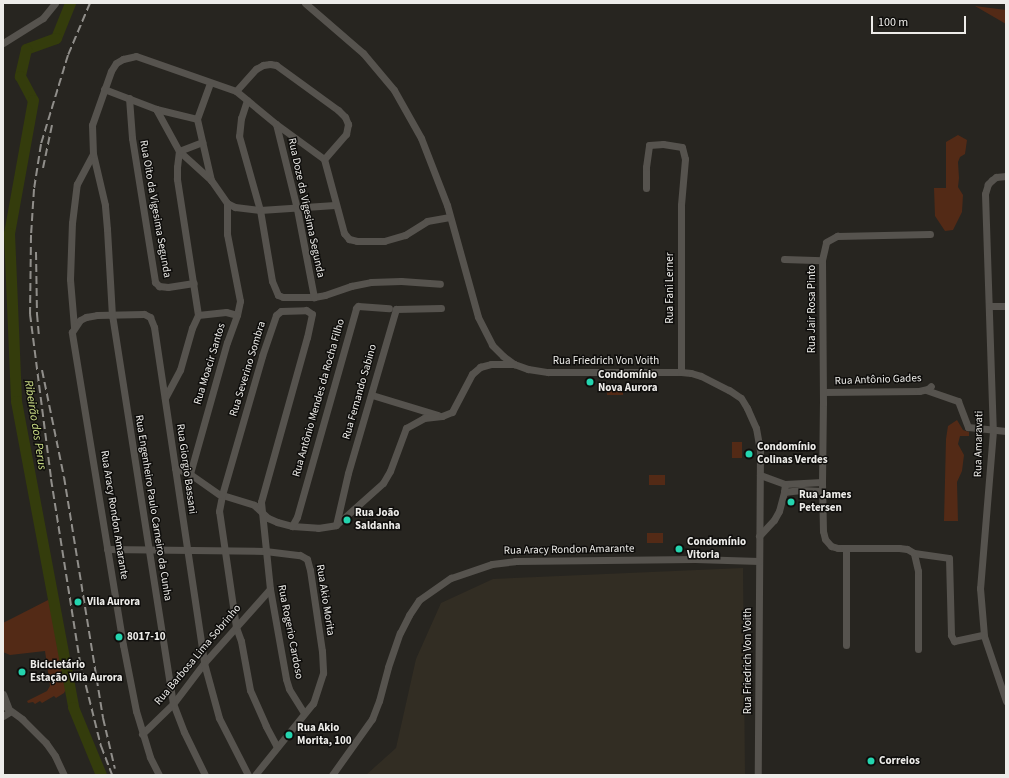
<!DOCTYPE html>
<html>
<head>
<meta charset="utf-8">
<style>
	body { margin:0 }
	#map { position:relative; width:1009px; height:778px; overflow:hidden; background:#272520; font-family:"Source Sans 3",sans-serif }
	div>[style] { position:absolute }
	[style*='--x'] { left:calc(var(--x)*1px); top:calc(var(--y)*1px); width:calc(var(--w)*1px); rotate:calc(var(--a)*1deg) }
	.built>* { inset:0; background:#322d23 }
	.green>* { inset:0; background:#532a16; transform-origin:0 0 }
	.river>* { height:11px; margin:-5.5px; padding:0 5.5px; transform-origin:5.5px; border-radius:5.5px; background:#343c0c }
	.minor>* { height:7px; margin:-3.5px; padding:0 3.5px; transform-origin:3.5px; border-radius:3.5px; background:#56534e }
	.rail>* { height:2px; margin-top:-1px; transform-origin:0; background:repeating-linear-gradient(90deg,#908e8a 0 8px,transparent 0 12px) }
	.dots>* { width:11px; height:11px; translate:-50% -50%; box-sizing:border-box; border:2px solid #0f0e0c; border-radius:50% }
	span { translate:-50% -50%; white-space:nowrap; text-align:center; line-height:1.15; -webkit-text-stroke:3px #0f0e0c; paint-order:stroke }
	.street-label { font-size:11px; color:#edece9 }
	.poi-label { font-size:11px; color:#edece9; font-weight:700 }
	.left { translate:0 -50%; text-align:left }
	.water-label { font-size:12px; color:#d0e388; font-style:italic }
	.frame { position:absolute; inset:0; border:4px solid #edece9; pointer-events:none }
	.scale { position:absolute; left:871px; top:16px; width:95px; height:18px; box-sizing:border-box; border:2px solid #edece9; border-top:0; padding-left:5px; font-size:12px; line-height:14px; white-space:nowrap; color:#edece9; -webkit-text-stroke:3px #0f0e0c; paint-order:stroke }
</style>
</head>
<body>
<div id="map">
	<div class="built">
		<div style="clip-path:polygon(743px 568px,745px 775px,366px 775px,396px 748px,416px 659px,441px 603px,493px 579px)"></div>
	</div>
	<div class="green">
		<div style="clip-path:polygon(975px 6px,1006px 10px,1006px 24px)"></div>
		<div style="clip-path:polygon(958px 135px,967px 140px,965px 154px,960px 157px,958px 162px,959px 178px,958px 187px,963px 195px,962px 212px,953px 230px,945px 231px,935px 216px,934px 188px,946px 188px,946px 142px)"></div>
		<div style="left:607px;top:385px;width:16px;height:10px"></div>
		<div style="clip-path:polygon(957px 420px,963px 430px,969px 432px,969px 436px,960px 436px,958px 444px,964px 455px,962px 471px,957px 482px,958px 521px,944px 521px,946px 439px,948px 426px)"></div>
		<div style="left:732px;top:442px;width:10px;height:16px"></div>
		<div style="left:665px;top:475px;width:10px;height:16px;rotate:90deg"></div>
		<div style="left:647px;top:533px;width:16px;height:10px"></div>
		<div style="clip-path:polygon(52px 598px,66px 689px,64px 693px,56px 698px,54px 696px,42px 703px,40px 701px,35px 704px,33px 702px,28px 703px,27px 701px,47px 691px,50px 686px,45px 651px,10px 655px,3px 652px,3px 623px)"></div>
	</div>
	<div class="river">
		<div style="--x:70;--y:3;--w:38;--a:112"></div>
		<div style="--x:56;--y:38;--w:32;--a:160"></div>
		<div style="--x:26;--y:49;--w:28;--a:103"></div>
		<div style="--x:20;--y:76;--w:27;--a:62"></div>
		<div style="--x:33;--y:100;--w:135;--a:100.2"></div>
		<div style="--x:9;--y:233;--w:168;--a:87.6"></div>
		<div style="--x:16;--y:401;--w:311;--a:79.4"></div>
		<div style="--x:73;--y:707;--w:74;--a:67.6"></div>
	</div>
	<div class="minor">
		<div style="--x:305;--y:3;--w:77;--a:40.8"></div>
		<div style="--x:363;--y:53;--w:48;--a:50"></div>
		<div style="--x:394;--y:90;--w:55;--a:60.6"></div>
		<div style="--x:421;--y:138;--w:72;--a:68.8"></div>
		<div style="--x:447;--y:205;--w:116;--a:74.5"></div>
		<div style="--x:478;--y:317;--w:31;--a:63"></div>
		<div style="--x:492;--y:345;--w:16;--a:45"></div>
		<div style="--x:503;--y:356;--w:14;--a:36"></div>
		<div style="--x:514;--y:364;--w:15;--a:20"></div>
		<div style="--x:528;--y:369;--w:20;--a:9"></div>
		<div style="--x:548;--y:372;--w:133;--a:0"></div>
		<div style="--x:681;--y:372;--w:10;--a:6"></div>
		<div style="--x:691;--y:373;--w:10;--a:17"></div>
		<div style="--x:701;--y:376;--w:31;--a:27"></div>
		<div style="--x:729;--y:390;--w:14;--a:34"></div>
		<div style="--x:741;--y:398;--w:12;--a:59"></div>
		<div style="--x:747;--y:408;--w:22;--a:66"></div>
		<div style="--x:756;--y:428;--w:23;--a:80"></div>
		<div style="--x:760;--y:451;--w:324;--a:90.4"></div>
		<div style="--x:3;--y:43;--w:47;--a:-32"></div>
		<div style="--x:43;--y:18;--w:19;--a:-51"></div>
		<div style="--x:210;--y:83;--w:38;--a:110"></div>
		<div style="--x:197;--y:119;--w:63;--a:77.1"></div>
		<div style="--x:104;--y:89;--w:56;--a:21"></div>
		<div style="--x:156;--y:109;--w:42;--a:13.7"></div>
		<div style="--x:236;--y:91;--w:30;--a:-48"></div>
		<div style="--x:256;--y:69;--w:8;--a:-30"></div>
		<div style="--x:263;--y:65;--w:7;--a:-8"></div>
		<div style="--x:270;--y:64;--w:6;--a:9"></div>
		<div style="--x:276;--y:65;--w:77;--a:36"></div>
		<div style="--x:338;--y:110;--w:10;--a:45"></div>
		<div style="--x:345;--y:117;--w:8;--a:67"></div>
		<div style="--x:348;--y:124;--w:10;--a:101"></div>
		<div style="--x:346;--y:134;--w:33;--a:131"></div>
		<div style="--x:129;--y:98;--w:40;--a:85.7"></div>
		<div style="--x:132;--y:138;--w:146;--a:80.9"></div>
		<div style="--x:155;--y:282;--w:6;--a:45"></div>
		<div style="--x:159;--y:286;--w:9;--a:6"></div>
		<div style="--x:168;--y:287;--w:26;--a:-9"></div>
		<div style="--x:247;--y:100;--w:19;--a:108"></div>
		<div style="--x:241;--y:118;--w:18;--a:96"></div>
		<div style="--x:239;--y:136;--w:77;--a:74.2"></div>
		<div style="--x:260;--y:210;--w:72;--a:80.4"></div>
		<div style="--x:272;--y:281;--w:15;--a:67"></div>
		<div style="--x:278;--y:295;--w:5;--a:22"></div>
		<div style="--x:283;--y:297;--w:31;--a:0"></div>
		<div style="--x:314;--y:297;--w:11;--a:-10"></div>
		<div style="--x:325;--y:295;--w:28;--a:-19"></div>
		<div style="--x:351;--y:286;--w:20;--a:-11"></div>
		<div style="--x:371;--y:282;--w:30;--a:-2"></div>
		<div style="--x:401;--y:281;--w:39;--a:4"></div>
		<div style="--x:156;--y:109;--w:48;--a:61.3"></div>
		<div style="--x:179;--y:151;--w:43;--a:42.2"></div>
		<div style="--x:211;--y:180;--w:28;--a:55"></div>
		<div style="--x:227;--y:203;--w:9;--a:27"></div>
		<div style="--x:235;--y:207;--w:25;--a:7"></div>
		<div style="--x:260;--y:210;--w:75;--a:-3.8"></div>
		<div style="--x:276;--y:124;--w:88;--a:76.1"></div>
		<div style="--x:297;--y:209;--w:90;--a:79.1"></div>
		<div style="--x:1006;--y:176;--w:10;--a:174"></div>
		<div style="--x:996;--y:177;--w:5;--a:143"></div>
		<div style="--x:992;--y:180;--w:6;--a:135"></div>
		<div style="--x:988;--y:184;--w:10;--a:107"></div>
		<div style="--x:985;--y:194;--w:237;--a:88.1"></div>
		<div style="--x:993;--y:431;--w:158;--a:94.7"></div>
		<div style="--x:980;--y:588;--w:48;--a:85.2"></div>
		<div style="--x:984;--y:636;--w:69;--a:71.3"></div>
		<div style="--x:646;--y:188;--w:21;--a:-90"></div>
		<div style="--x:646;--y:167;--w:22;--a:-82"></div>
		<div style="--x:649;--y:145;--w:14;--a:-4"></div>
		<div style="--x:663;--y:144;--w:19;--a:9"></div>
		<div style="--x:682;--y:147;--w:12;--a:76"></div>
		<div style="--x:685;--y:159;--w:46;--a:95"></div>
		<div style="--x:681;--y:205;--w:167;--a:90"></div>
		<div style="--x:227;--y:203;--w:31;--a:90"></div>
		<div style="--x:227;--y:234;--w:68;--a:79"></div>
		<div style="--x:240;--y:301;--w:14;--a:102"></div>
		<div style="--x:784;--y:259;--w:38;--a:2"></div>
		<div style="--x:989;--y:306;--w:17;--a:0"></div>
		<div style="--x:198;--y:315;--w:138;--a:-98.8"></div>
		<div style="--x:177;--y:179;--w:12;--a:-90"></div>
		<div style="--x:177;--y:167;--w:16;--a:-83"></div>
		<div style="--x:179;--y:151;--w:25;--a:-21"></div>
		<div style="--x:74;--y:327;--w:48;--a:-94.8"></div>
		<div style="--x:70;--y:279;--w:56;--a:-88"></div>
		<div style="--x:72;--y:223;--w:39;--a:-83"></div>
		<div style="--x:77;--y:184;--w:34;--a:-62"></div>
		<div style="--x:926;--y:390;--w:34;--a:19"></div>
		<div style="--x:958;--y:401;--w:28;--a:69"></div>
		<div style="--x:968;--y:427;--w:38;--a:6"></div>
		<div style="--x:823;--y:392;--w:96;--a:-0.6"></div>
		<div style="--x:919;--y:391;--w:9;--a:-13"></div>
		<div style="--x:928;--y:389;--w:4;--a:-45"></div>
		<div style="--x:372;--y:395;--w:69;--a:16.9"></div>
		<div style="--x:165;--y:398;--w:32;--a:-62"></div>
		<div style="--x:180;--y:370;--w:44;--a:-74.1"></div>
		<div style="--x:192;--y:328;--w:14;--a:-65"></div>
		<div style="--x:198;--y:315;--w:28;--a:-6"></div>
		<div style="--x:226;--y:312;--w:11;--a:15"></div>
		<div style="--x:237;--y:315;--w:29;--a:110"></div>
		<div style="--x:227;--y:342;--w:137;--a:105.7"></div>
		<div style="--x:175;--y:468;--w:16;--a:22"></div>
		<div style="--x:190;--y:474;--w:35;--a:35"></div>
		<div style="--x:219;--y:494;--w:37;--a:17"></div>
		<div style="--x:254;--y:505;--w:19;--a:43"></div>
		<div style="--x:268;--y:518;--w:10;--a:24"></div>
		<div style="--x:277;--y:522;--w:16;--a:15"></div>
		<div style="--x:292;--y:526;--w:26;--a:4"></div>
		<div style="--x:318;--y:528;--w:18;--a:-9"></div>
		<div style="--x:336;--y:525;--w:63;--a:-41.8"></div>
		<div style="--x:383;--y:483;--w:14;--a:-60"></div>
		<div style="--x:390;--y:471;--w:46;--a:-69.6"></div>
		<div style="--x:406;--y:428;--w:21;--a:-29"></div>
		<div style="--x:424;--y:418;--w:18;--a:-6"></div>
		<div style="--x:442;--y:416;--w:11;--a:-22"></div>
		<div style="--x:452;--y:412;--w:43;--a:-62.2"></div>
		<div style="--x:472;--y:374;--w:11;--a:-41"></div>
		<div style="--x:480;--y:367;--w:11;--a:-15"></div>
		<div style="--x:491;--y:364;--w:23;--a:0"></div>
		<div style="--x:760;--y:475;--w:27;--a:20"></div>
		<div style="--x:785;--y:484;--w:37;--a:-3"></div>
		<div style="--x:784;--y:492;--w:17;--a:-7"></div>
		<div style="--x:801;--y:490;--w:21;--a:3"></div>
		<div style="--x:336;--y:525;--w:53;--a:-77"></div>
		<div style="--x:348;--y:473;--w:171;--a:-73.7"></div>
		<div style="--x:396;--y:309;--w:45;--a:-1.3"></div>
		<div style="--x:292;--y:526;--w:10;--a:-61"></div>
		<div style="--x:297;--y:517;--w:217;--a:-74.2"></div>
		<div style="--x:356;--y:308;--w:3;--a:-45"></div>
		<div style="--x:358;--y:306;--w:31;--a:4"></div>
		<div style="--x:759;--y:536;--w:22;--a:-47"></div>
		<div style="--x:774;--y:520;--w:10;--a:-61"></div>
		<div style="--x:779;--y:511;--w:20;--a:-75"></div>
		<div style="--x:784;--y:492;--w:8;--a:-83"></div>
		<div style="--x:107;--y:549;--w:158;--a:0.7"></div>
		<div style="--x:265;--y:551;--w:35;--a:7"></div>
		<div style="--x:300;--y:555;--w:8;--a:30"></div>
		<div style="--x:307;--y:559;--w:11;--a:75"></div>
		<div style="--x:310;--y:570;--w:82;--a:81.6"></div>
		<div style="--x:322;--y:651;--w:22;--a:87"></div>
		<div style="--x:323;--y:673;--w:32;--a:108"></div>
		<div style="--x:313;--y:703;--w:92;--a:128.9"></div>
		<div style="--x:914;--y:553;--w:35;--a:8"></div>
		<div style="--x:949;--y:558;--w:77;--a:88.5"></div>
		<div style="--x:951;--y:635;--w:7;--a:63"></div>
		<div style="--x:954;--y:641;--w:30;--a:-12"></div>
		<div style="--x:846;--y:645;--w:97;--a:-90"></div>
		<div style="--x:918;--y:649;--w:78;--a:-90"></div>
		<div style="--x:918;--y:571;--w:18;--a:-103"></div>
		<div style="--x:914;--y:553;--w:8;--a:-150"></div>
		<div style="--x:907;--y:549;--w:8;--a:-173"></div>
		<div style="--x:899;--y:548;--w:61;--a:180"></div>
		<div style="--x:838;--y:548;--w:7;--a:-164"></div>
		<div style="--x:831;--y:546;--w:9;--a:-131"></div>
		<div style="--x:825;--y:539;--w:8;--a:-104"></div>
		<div style="--x:823;--y:531;--w:49;--a:-91.2"></div>
		<div style="--x:822;--y:482;--w:79;--a:-89.3"></div>
		<div style="--x:823;--y:403;--w:143;--a:-90.4"></div>
		<div style="--x:822;--y:260;--w:18;--a:-77"></div>
		<div style="--x:826;--y:242;--w:13;--a:-29"></div>
		<div style="--x:837;--y:236;--w:93;--a:-1.2"></div>
		<div style="--x:3;--y:694;--w:14;--a:69"></div>
		<div style="--x:3;--y:705;--w:24;--a:36"></div>
		<div style="--x:22;--y:719;--w:34;--a:45"></div>
		<div style="--x:46;--y:743;--w:16;--a:55"></div>
		<div style="--x:55;--y:756;--w:21;--a:65"></div>
		<div style="--x:3;--y:716;--w:9;--a:-32"></div>
		<div style="--x:142;--y:734;--w:43;--a:-44.1"></div>
		<div style="--x:173;--y:704;--w:51;--a:-52.9"></div>
		<div style="--x:204;--y:663;--w:99;--a:-48.3"></div>
		<div style="--x:277;--y:747;--w:24;--a:-118"></div>
		<div style="--x:266;--y:726;--w:39;--a:-114"></div>
		<div style="--x:250;--y:690;--w:50;--a:-100.4"></div>
		<div style="--x:241;--y:641;--w:15;--a:-110"></div>
		<div style="--x:236;--y:627;--w:117;--a:-98.3"></div>
		<div style="--x:219;--y:511;--w:16;--a:-79"></div>
		<div style="--x:222;--y:495;--w:145;--a:-73.9"></div>
		<div style="--x:262;--y:356;--w:43;--a:-71.1"></div>
		<div style="--x:276;--y:315;--w:6;--a:-39"></div>
		<div style="--x:281;--y:311;--w:25;--a:-2"></div>
		<div style="--x:306;--y:310;--w:7;--a:34"></div>
		<div style="--x:312;--y:314;--w:24;--a:102"></div>
		<div style="--x:307;--y:337;--w:171;--a:105.6"></div>
		<div style="--x:261;--y:502;--w:87;--a:84.1"></div>
		<div style="--x:270;--y:589;--w:91;--a:79.9"></div>
		<div style="--x:286;--y:679;--w:10;--a:73"></div>
		<div style="--x:289;--y:689;--w:28;--a:58"></div>
		<div style="--x:159;--y:775;--w:20;--a:-117"></div>
		<div style="--x:150;--y:757;--w:48;--a:-106.9"></div>
		<div style="--x:136;--y:711;--w:67;--a:-101.1"></div>
		<div style="--x:123;--y:645;--w:317;--a:-99.3"></div>
		<div style="--x:72;--y:332;--w:14;--a:-56"></div>
		<div style="--x:80;--y:320;--w:7;--a:-27"></div>
		<div style="--x:86;--y:317;--w:11;--a:-10"></div>
		<div style="--x:97;--y:315;--w:47;--a:-1.2"></div>
		<div style="--x:144;--y:314;--w:7;--a:27"></div>
		<div style="--x:150;--y:317;--w:11;--a:68"></div>
		<div style="--x:154;--y:327;--w:340;--a:81.5"></div>
		<div style="--x:204;--y:663;--w:57;--a:74.7"></div>
		<div style="--x:219;--y:718;--w:64;--a:63"></div>
		<div style="--x:205;--y:775;--w:48;--a:-116"></div>
		<div style="--x:184;--y:732;--w:30;--a:-111"></div>
		<div style="--x:173;--y:704;--w:393;--a:-98.9"></div>
		<div style="--x:112;--y:316;--w:87;--a:-93.3"></div>
		<div style="--x:107;--y:229;--w:24;--a:-95"></div>
		<div style="--x:105;--y:205;--w:52;--a:-103.2"></div>
		<div style="--x:93;--y:154;--w:29;--a:-92"></div>
		<div style="--x:92;--y:125;--w:57;--a:-70.6"></div>
		<div style="--x:111;--y:71;--w:9;--a:-58"></div>
		<div style="--x:116;--y:63;--w:8;--a:-30"></div>
		<div style="--x:123;--y:59;--w:13;--a:-13"></div>
		<div style="--x:136;--y:56;--w:106;--a:19.3"></div>
		<div style="--x:236;--y:91;--w:52;--a:39.5"></div>
		<div style="--x:276;--y:124;--w:59;--a:36.1"></div>
		<div style="--x:324;--y:159;--w:77;--a:74.9"></div>
		<div style="--x:344;--y:233;--w:8;--a:50"></div>
		<div style="--x:349;--y:239;--w:8;--a:14"></div>
		<div style="--x:357;--y:241;--w:27;--a:0"></div>
		<div style="--x:384;--y:241;--w:22;--a:-16"></div>
		<div style="--x:405;--y:235;--w:26;--a:-32"></div>
		<div style="--x:427;--y:221;--w:23;--a:-10"></div>
		<div style="--x:332;--y:775;--w:69;--a:-54.5"></div>
		<div style="--x:372;--y:719;--w:19;--a:-69"></div>
		<div style="--x:379;--y:701;--w:35;--a:-75"></div>
		<div style="--x:388;--y:667;--w:36;--a:-71"></div>
		<div style="--x:400;--y:633;--w:20;--a:-63"></div>
		<div style="--x:409;--y:615;--w:18;--a:-56"></div>
		<div style="--x:419;--y:600;--w:39;--a:-35"></div>
		<div style="--x:451;--y:578;--w:43;--a:-18.9"></div>
		<div style="--x:492;--y:564;--w:23;--a:-7"></div>
		<div style="--x:515;--y:561;--w:180;--a:-0.6"></div>
		<div style="--x:695;--y:559;--w:64;--a:1.8"></div>
	</div>
	<div class="rail">
		<div style="--x:90;--y:3;--w:56;--a:112.9"></div>
		<div style="--x:68;--y:55;--w:93;--a:106.9"></div>
		<div style="--x:41;--y:144;--w:46;--a:98.8"></div>
		<div style="--x:34;--y:189;--w:46;--a:93.7"></div>
		<div style="--x:31;--y:235;--w:79;--a:90.7"></div>
		<div style="--x:30;--y:314;--w:166;--a:82.7"></div>
		<div style="--x:51;--y:479;--w:185;--a:81"></div>
		<div style="--x:80;--y:662;--w:87;--a:76"></div>
		<div style="--x:101;--y:746;--w:31;--a:69"></div>
		<div style="--x:43;--y:168;--w:44;--a:-78.2"></div>
		<div style="--x:36;--y:252;--w:62;--a:89.1"></div>
		<div style="--x:37;--y:314;--w:24;--a:85"></div>
		<div style="--x:42;--y:370;--w:109;--a:78.4"></div>
		<div style="--x:64;--y:477;--w:244;--a:80.8"></div>
		<div style="--x:103;--y:718;--w:52;--a:76.8"></div>
	</div>
	<div class="dots">
		<div style="left:590px;top:382px;background:#24d5af"></div>
		<div style="left:749px;top:454px;background:#24d5af"></div>
		<div style="left:791px;top:502px;background:#24d5af"></div>
		<div style="left:347px;top:520px;background:#24d5af"></div>
		<div style="left:679px;top:549px;background:#24d5af"></div>
		<div style="left:78px;top:602px;background:#24d5af"></div>
		<div style="left:119px;top:637px;background:#24d5af"></div>
		<div style="left:22px;top:672px;background:#24d5af"></div>
		<div style="left:289px;top:735px;background:#24d5af"></div>
		<div style="left:871px;top:761px;background:#24d5af"></div>
	</div>
	<div class="street-label">
		<span style="left:306px;top:208px;rotate:78deg">Rua Doze da Vigesima Segunda</span>
		<span style="left:155px;top:209px;rotate:80deg">Rua Oito da Vigesima Segunda</span>
		<span style="left:670px;top:288px;rotate:-90deg">Rua Fani Lerner</span>
		<span style="left:812px;top:309px;rotate:-90deg">Rua Jair Rosa Pinto</span>
		<span style="left:606px;top:361px">Rua Friedrich Von Voith</span>
		<span style="left:210px;top:364px;rotate:-73deg">Rua Moacir Santos</span>
		<span style="left:248px;top:369px;rotate:-73deg">Rua Severino Sombra</span>
		<span style="left:878px;top:380px;rotate:-2deg">Rua Antônio Gades</span>
		<span style="left:360px;top:392px;rotate:-74deg">Rua Fernando Sabino</span>
		<span style="left:319px;top:398px;rotate:-74deg">Rua Antônio Mendes da Rocha Filho</span>
		<span style="left:979px;top:444px;rotate:-89deg">Rua Amaravati</span>
		<span style="left:186px;top:469px;rotate:82deg">Rua Giorgio Bassani</span>
		<span style="left:153px;top:508px;rotate:81deg">Rua Engenheiro Paulo Carneiro da Cunha</span>
		<span style="left:114px;top:515px;rotate:81deg">Rua Aracy Rondon Amarante</span>
		<span style="left:569px;top:550px;rotate:-1deg">Rua Aracy Rondon Amarante</span>
		<span style="left:325px;top:600px;rotate:81deg">Rua Akio Morita</span>
		<span style="left:290px;top:632px;rotate:79deg">Rua Rogerio Cardoso</span>
		<span style="left:198px;top:655px;rotate:-50deg">Rua Barbosa Lima Sobrinho</span>
		<span style="left:748px;top:661px;rotate:-90deg">Rua Friedrich Von Voith</span>
	</div>
	<div class="poi-label">
		<span class="left" style="left:598px;top:382px">Condomínio<br>Nova Aurora</span>
		<span class="left" style="left:757px;top:454px">Condomínio<br>Colinas Verdes</span>
		<span class="left" style="left:799px;top:502px">Rua James<br>Petersen</span>
		<span class="left" style="left:355px;top:520px">Rua João<br>Saldanha</span>
		<span class="left" style="left:687px;top:549px">Condomínio<br>Vitoria</span>
		<span class="left" style="left:87px;top:602px">Vila Aurora</span>
		<span class="left" style="left:127px;top:637px">8017-10</span>
		<span class="left" style="left:30px;top:672px">Bicicletário<br>Estação Vila Aurora</span>
		<span class="left" style="left:297px;top:735px">Rua Akio<br>Morita, 100</span>
		<span class="left" style="left:879px;top:761px">Correios</span>
	</div>
	<div class="water-label">
		<span style="left:35px;top:425px;rotate:81deg">Ribeirão dos Perus</span>
	</div>
	<div class="frame"></div>
	<div class="scale">100 m</div>
</div>
</body>
</html>
